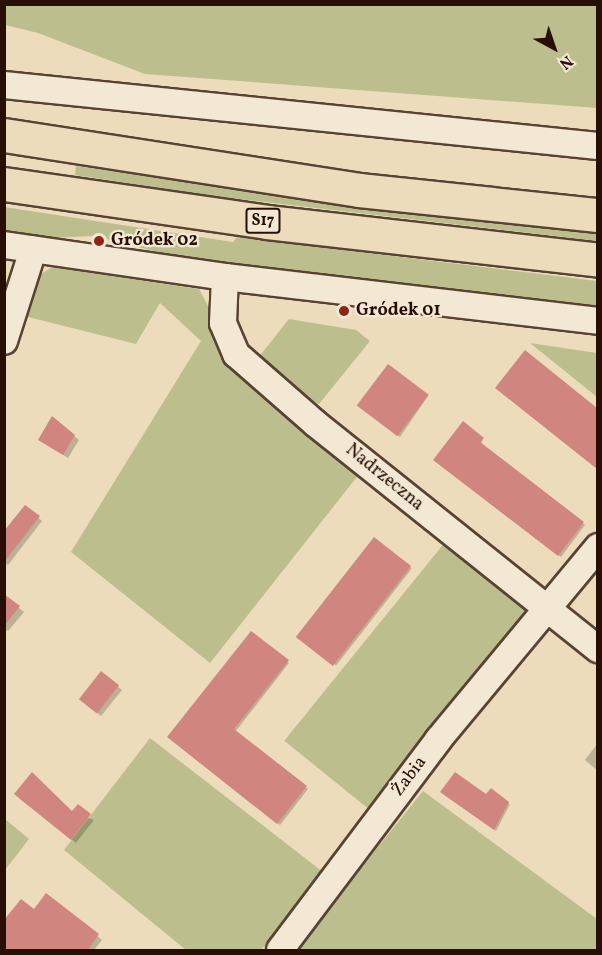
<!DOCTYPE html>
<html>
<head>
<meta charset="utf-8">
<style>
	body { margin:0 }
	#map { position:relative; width:602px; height:955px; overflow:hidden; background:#ecdcbc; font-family:Vollkorn,serif }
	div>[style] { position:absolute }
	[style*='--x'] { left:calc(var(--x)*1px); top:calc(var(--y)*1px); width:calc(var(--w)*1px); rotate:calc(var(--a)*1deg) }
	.green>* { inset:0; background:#bcbf8d; transform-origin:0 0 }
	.shadow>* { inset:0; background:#0003; transform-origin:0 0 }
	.building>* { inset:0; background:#d1857f; transform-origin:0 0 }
	.roads { filter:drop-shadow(2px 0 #584234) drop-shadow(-2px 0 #584234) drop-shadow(0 2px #584234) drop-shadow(0 -2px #584234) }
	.minor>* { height:26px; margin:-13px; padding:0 13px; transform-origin:13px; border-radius:13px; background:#f3e8d3 }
	.highway>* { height:33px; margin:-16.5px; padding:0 16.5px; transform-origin:16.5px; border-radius:16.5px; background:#ecdcbc }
	.dots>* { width:16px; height:16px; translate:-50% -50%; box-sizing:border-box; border:3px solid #f3e8d3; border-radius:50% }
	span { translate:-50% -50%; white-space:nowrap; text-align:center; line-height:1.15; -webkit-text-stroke:4.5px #f3e8d3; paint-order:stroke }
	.shield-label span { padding:2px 4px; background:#f3e8d3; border:2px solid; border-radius:4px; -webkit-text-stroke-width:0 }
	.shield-label { font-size:16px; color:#270f06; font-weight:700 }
	.poi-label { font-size:18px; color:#270f06; font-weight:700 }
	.left { translate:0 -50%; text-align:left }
	.street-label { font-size:18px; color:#270f06 }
	.frame { position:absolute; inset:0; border:6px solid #270f06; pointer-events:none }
	.north { position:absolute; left:524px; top:18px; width:60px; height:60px; -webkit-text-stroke:4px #f3e8d3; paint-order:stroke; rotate:140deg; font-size:16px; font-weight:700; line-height:24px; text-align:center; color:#270f06 }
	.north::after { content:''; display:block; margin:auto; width:21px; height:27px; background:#270f06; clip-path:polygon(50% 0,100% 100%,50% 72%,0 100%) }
</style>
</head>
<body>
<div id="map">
	<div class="green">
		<div style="clip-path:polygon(5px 4px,597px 5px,597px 108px,145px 74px,38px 33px,5px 25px)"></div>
		<div style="clip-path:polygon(76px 166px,313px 199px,597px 232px,597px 241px,205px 195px,75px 175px)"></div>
		<div style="clip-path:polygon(4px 207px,233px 242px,237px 237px,597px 281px,597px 313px,194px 261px,94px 236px,49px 238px,5px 234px)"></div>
		<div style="clip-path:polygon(52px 267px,199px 289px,208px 306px,212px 306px,225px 362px,360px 473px,210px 663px,71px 552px,201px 341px,160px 303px,136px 344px,20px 315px,31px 303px,38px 276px)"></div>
		<div style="clip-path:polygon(289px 319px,356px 330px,370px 341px,319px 404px,303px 397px,258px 358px)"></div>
		<div style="clip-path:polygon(530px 343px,597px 353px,597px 397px)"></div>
		<div style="left:446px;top:541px;width:109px;height:257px;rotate:39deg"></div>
		<div style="clip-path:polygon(150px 738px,323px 872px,261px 950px,186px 950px,64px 850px)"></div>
		<div style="clip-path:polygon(423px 791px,597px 919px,597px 950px,295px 950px)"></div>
		<div style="clip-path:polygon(5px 819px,29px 839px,5px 870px)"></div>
	</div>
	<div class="shadow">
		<div style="clip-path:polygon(525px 352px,598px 409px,598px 468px,497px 388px)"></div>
		<div style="clip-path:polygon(428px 396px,400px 437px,360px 407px)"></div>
		<div style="clip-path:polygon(74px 436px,79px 440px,68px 458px,40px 440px)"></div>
		<div style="clip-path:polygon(483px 439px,481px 445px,585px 525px,561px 557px,437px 462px)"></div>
		<div style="clip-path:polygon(26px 507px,42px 521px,8px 565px,4px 562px,4px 534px)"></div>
		<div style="left:374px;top:539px;width:48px;height:123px;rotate:38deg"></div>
		<div style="clip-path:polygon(4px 596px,24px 612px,8px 631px,4px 629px)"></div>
		<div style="clip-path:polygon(251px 633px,289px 663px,235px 732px,308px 789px,280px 825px,169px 737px)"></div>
		<div style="clip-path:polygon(101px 673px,122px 690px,101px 716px,86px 704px)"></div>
		<div style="clip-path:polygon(598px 743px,598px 771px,585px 760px)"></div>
		<div style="clip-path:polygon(32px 775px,73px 813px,94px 820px,76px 843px,20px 799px)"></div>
		<div style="clip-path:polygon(443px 794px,487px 796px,510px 804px,496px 831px)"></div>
		<div style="clip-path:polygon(47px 895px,102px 940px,94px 950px,4px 950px)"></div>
	</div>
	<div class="building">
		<div style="clip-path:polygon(525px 350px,597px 408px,597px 469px,495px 388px)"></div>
		<div style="left:388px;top:364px;width:51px;height:52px;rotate:37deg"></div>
		<div style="clip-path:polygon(52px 416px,75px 435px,63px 455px,38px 440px)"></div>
		<div style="clip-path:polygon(463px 421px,484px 438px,480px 442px,584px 522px,558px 556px,433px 460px)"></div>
		<div style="clip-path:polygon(25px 505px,40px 516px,4px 562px,4px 531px)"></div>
		<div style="left:374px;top:537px;width:47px;height:127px;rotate:38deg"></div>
		<div style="clip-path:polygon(4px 594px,20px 606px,4px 626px)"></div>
		<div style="clip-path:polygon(251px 631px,289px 660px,234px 729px,307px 786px,277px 824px,167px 737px)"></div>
		<div style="left:101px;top:671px;width:23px;height:36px;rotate:38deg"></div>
		<div style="clip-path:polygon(32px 772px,72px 811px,78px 804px,91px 814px,71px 840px,14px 794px)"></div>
		<div style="clip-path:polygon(455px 772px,486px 794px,491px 788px,509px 802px,494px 830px,440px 792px)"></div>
		<div style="clip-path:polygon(46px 893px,99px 934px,87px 951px,4px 951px,4px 920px,21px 899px,34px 909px)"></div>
	</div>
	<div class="roads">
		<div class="minor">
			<div style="--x:4;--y:85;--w:597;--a:5.86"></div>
			<div style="--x:4;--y:245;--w:223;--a:8.2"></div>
			<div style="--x:225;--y:277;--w:376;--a:6.7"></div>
			<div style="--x:225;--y:277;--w:46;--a:92.5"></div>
			<div style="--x:223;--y:323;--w:34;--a:67"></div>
			<div style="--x:236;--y:354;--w:106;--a:41.2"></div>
			<div style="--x:316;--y:424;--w:361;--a:38.6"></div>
			<div style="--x:4;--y:341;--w:96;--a:-72.3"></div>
			<div style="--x:280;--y:950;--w:263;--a:-53"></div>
			<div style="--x:438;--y:740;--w:251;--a:-50.3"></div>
		</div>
		<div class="highway">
			<div style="--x:4;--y:135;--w:359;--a:8.8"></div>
			<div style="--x:359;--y:190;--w:240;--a:6"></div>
			<div style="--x:4;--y:184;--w:266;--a:8.2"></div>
			<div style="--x:267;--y:222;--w:333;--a:6.5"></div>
		</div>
	</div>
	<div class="dots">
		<div style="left:99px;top:241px;background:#8f2418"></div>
		<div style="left:344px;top:311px;background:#8f2418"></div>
	</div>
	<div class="shield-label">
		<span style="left:263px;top:221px">S17</span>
	</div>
	<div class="poi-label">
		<span class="left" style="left:111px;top:241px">Gródek 02</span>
		<span class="left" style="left:356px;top:311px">Gródek 01</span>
	</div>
	<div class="street-label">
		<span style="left:384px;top:478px;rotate:39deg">Nadrzeczna</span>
		<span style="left:410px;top:777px;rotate:-53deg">Żabia</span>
	</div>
	<div class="frame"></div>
	<div class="north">N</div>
</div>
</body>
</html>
